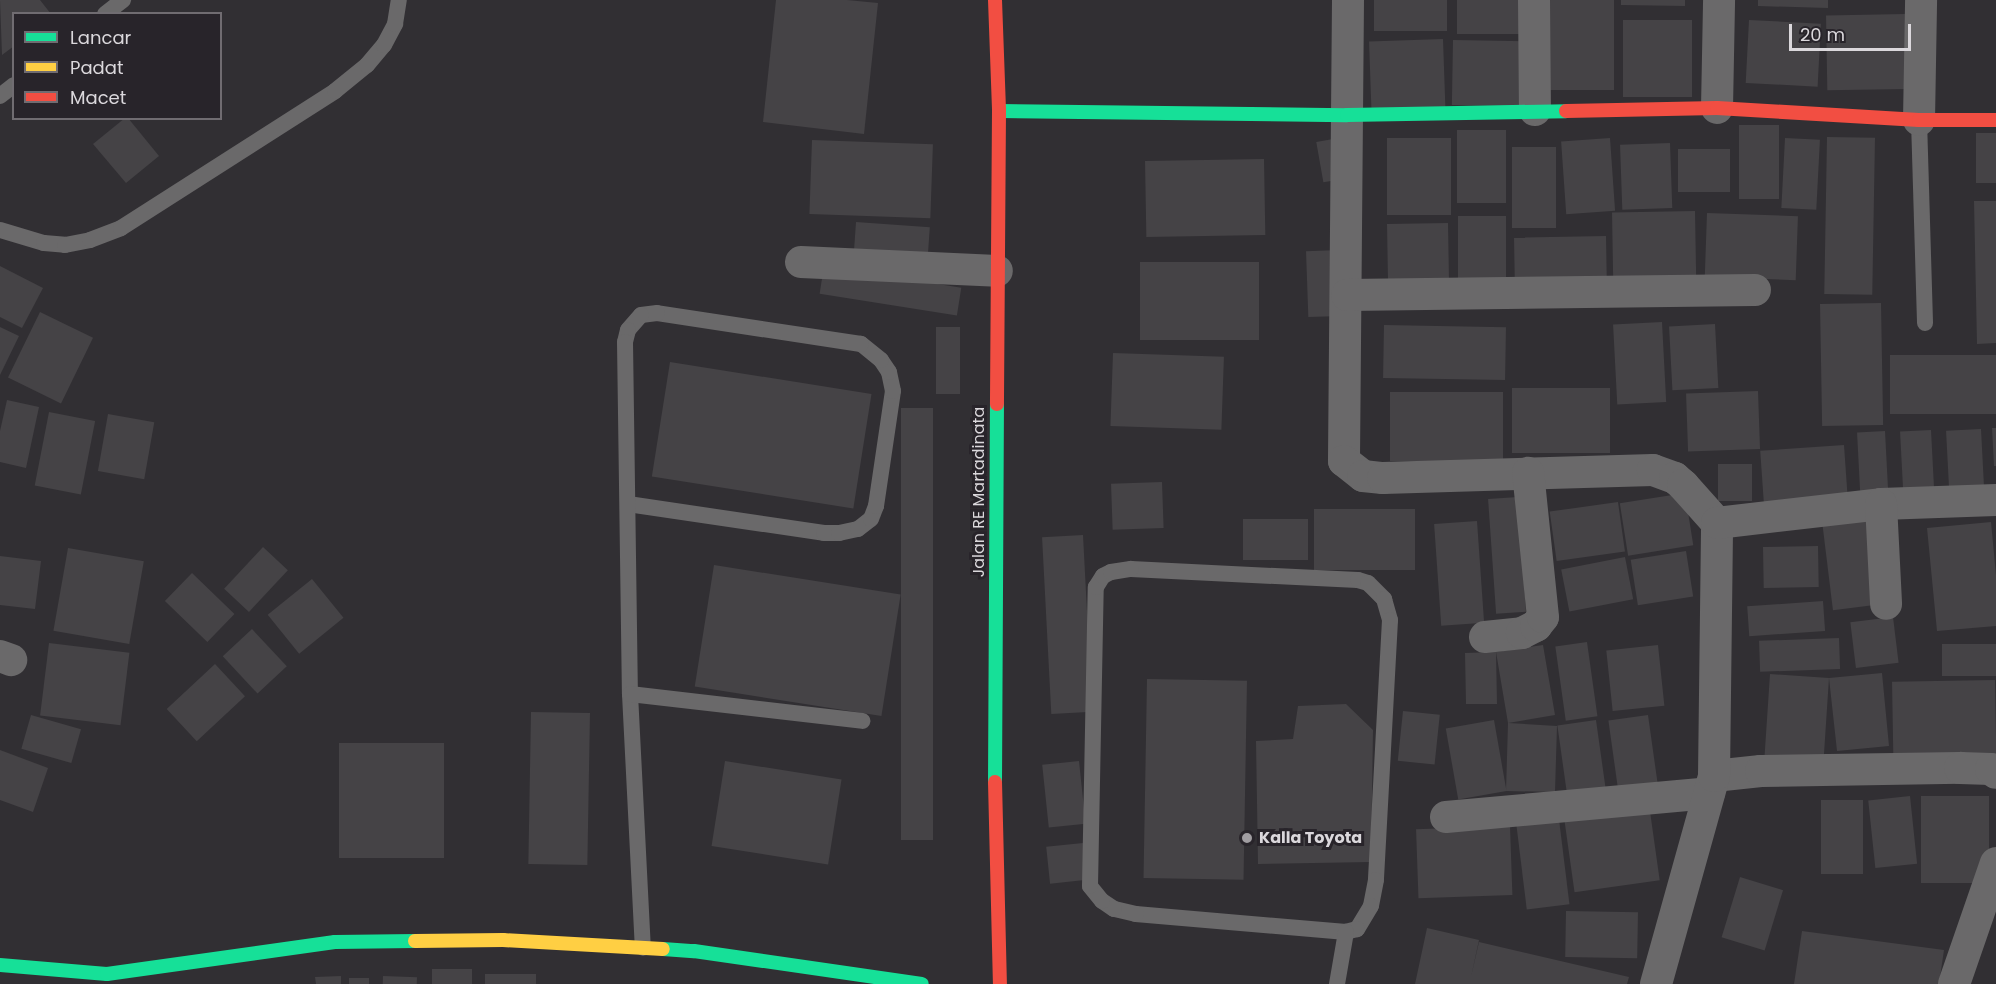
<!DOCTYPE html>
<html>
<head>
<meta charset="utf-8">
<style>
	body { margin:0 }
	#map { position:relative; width:1996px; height:984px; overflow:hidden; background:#312f33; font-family:Poppins,sans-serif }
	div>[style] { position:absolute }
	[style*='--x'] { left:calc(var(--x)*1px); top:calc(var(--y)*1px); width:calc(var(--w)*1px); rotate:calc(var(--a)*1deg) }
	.building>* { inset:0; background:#454346; transform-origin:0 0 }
	.lane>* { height:16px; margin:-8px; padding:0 8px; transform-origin:8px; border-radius:8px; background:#6a696a }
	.street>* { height:32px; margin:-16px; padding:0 16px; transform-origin:16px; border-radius:16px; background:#6a696a }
	.fast>* { height:14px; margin:-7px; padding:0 7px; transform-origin:7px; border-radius:7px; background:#16e098 }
	.slow>* { height:14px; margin:-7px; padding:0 7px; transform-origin:7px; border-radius:7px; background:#ffcf43 }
	.jam>* { height:14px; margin:-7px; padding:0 7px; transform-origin:7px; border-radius:7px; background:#f24e42 }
	.dots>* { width:16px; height:16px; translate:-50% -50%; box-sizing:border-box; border:3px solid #28242a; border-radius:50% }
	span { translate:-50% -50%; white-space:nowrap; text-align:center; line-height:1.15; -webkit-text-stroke:6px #28242a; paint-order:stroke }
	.street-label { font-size:16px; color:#dbd8dc }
	.poi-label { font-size:16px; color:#dbd8dc; font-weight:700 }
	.left { translate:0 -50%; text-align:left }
	.legend { position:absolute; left:12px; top:12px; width:210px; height:108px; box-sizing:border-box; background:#28242a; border:2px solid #706c71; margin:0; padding:8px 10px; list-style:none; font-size:18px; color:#dbd8dc }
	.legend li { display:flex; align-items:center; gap:12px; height:30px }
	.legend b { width:30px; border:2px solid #706c71 }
	.scale { position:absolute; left:1789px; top:24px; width:122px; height:27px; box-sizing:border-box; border:3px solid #dbd8dc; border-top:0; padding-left:8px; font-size:18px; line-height:21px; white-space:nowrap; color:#dbd8dc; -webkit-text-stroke:4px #28242a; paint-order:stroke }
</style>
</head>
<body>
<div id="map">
	<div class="building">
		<div style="clip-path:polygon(0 0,40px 0,51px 14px,14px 14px,14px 46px,2px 55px)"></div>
		<div style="clip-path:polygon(776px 0,847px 0,878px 3px,864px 134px,763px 122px)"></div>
		<div style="left:1374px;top:0;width:73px;height:31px"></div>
		<div style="left:1457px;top:0;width:68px;height:34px"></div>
		<div style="left:1543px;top:0;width:71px;height:90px"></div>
		<div style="clip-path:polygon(1621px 0,1685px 0,1685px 6px,1621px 5px)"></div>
		<div style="clip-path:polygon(1758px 0,1828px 0,1828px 8px,1758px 6px)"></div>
		<div style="left:1905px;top:14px;width:75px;height:79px;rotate:89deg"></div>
		<div style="left:1623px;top:20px;width:69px;height:77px"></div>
		<div style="left:1749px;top:20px;width:72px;height:63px;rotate:3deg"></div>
		<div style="left:1443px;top:39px;width:68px;height:74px;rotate:88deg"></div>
		<div style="left:1453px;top:40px;width:73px;height:65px;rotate:1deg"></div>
		<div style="clip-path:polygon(125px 118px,128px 118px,159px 156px,126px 183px,93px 144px)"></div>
		<div style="left:1739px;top:125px;width:40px;height:74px"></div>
		<div style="left:1457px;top:130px;width:49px;height:73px"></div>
		<div style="left:1996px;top:133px;width:50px;height:20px;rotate:90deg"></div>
		<div style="left:1827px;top:137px;width:48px;height:157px;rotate:1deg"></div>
		<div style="left:1387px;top:138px;width:64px;height:77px"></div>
		<div style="left:1610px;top:138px;width:73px;height:49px;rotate:86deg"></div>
		<div style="left:1785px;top:138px;width:35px;height:70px;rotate:3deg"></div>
		<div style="left:1333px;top:139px;width:41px;height:17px;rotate:80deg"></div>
		<div style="left:812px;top:140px;width:121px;height:74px;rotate:2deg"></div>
		<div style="left:1670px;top:143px;width:65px;height:50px;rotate:88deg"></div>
		<div style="left:1512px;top:147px;width:44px;height:81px"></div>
		<div style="left:1678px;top:149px;width:52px;height:43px"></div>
		<div style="left:1264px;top:159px;width:76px;height:119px;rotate:89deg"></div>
		<div style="clip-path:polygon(1974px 201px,1996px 201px,1996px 343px,1977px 344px)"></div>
		<div style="left:1695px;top:211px;width:67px;height:83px;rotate:89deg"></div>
		<div style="left:1707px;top:213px;width:91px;height:64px;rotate:2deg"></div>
		<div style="left:1458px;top:216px;width:48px;height:65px"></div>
		<div style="left:856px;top:222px;width:74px;height:39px;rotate:4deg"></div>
		<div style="left:1448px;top:223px;width:61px;height:61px;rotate:89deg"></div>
		<div style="left:1606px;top:236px;width:46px;height:92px;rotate:89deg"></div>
		<div style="left:1339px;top:250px;width:66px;height:33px;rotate:88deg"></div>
		<div style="left:1140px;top:262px;width:119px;height:78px"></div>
		<div style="clip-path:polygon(0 266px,43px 288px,22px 328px,0 317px)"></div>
		<div style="left:824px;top:266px;width:139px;height:28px;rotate:9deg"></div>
		<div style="left:1881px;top:303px;width:122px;height:61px;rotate:89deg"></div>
		<div style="left:40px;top:312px;width:59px;height:73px;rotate:26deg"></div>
		<div style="left:1662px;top:322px;width:80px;height:49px;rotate:87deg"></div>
		<div style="left:1715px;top:324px;width:64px;height:46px;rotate:87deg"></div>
		<div style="left:1384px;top:325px;width:122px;height:53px;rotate:1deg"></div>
		<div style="clip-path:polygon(0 327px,19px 336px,0 375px)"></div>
		<div style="left:936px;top:327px;width:24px;height:67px"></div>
		<div style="left:1113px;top:353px;width:111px;height:73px;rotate:2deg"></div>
		<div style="left:1996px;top:355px;width:59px;height:106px;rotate:90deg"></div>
		<div style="left:670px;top:362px;width:204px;height:116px;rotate:9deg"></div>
		<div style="left:1610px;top:388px;width:65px;height:98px;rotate:90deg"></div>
		<div style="left:1758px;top:391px;width:58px;height:72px;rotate:88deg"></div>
		<div style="left:1503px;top:392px;width:69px;height:113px;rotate:90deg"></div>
		<div style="clip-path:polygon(7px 400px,39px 407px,26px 468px,0 462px,0 431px)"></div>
		<div style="left:901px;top:408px;width:32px;height:432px"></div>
		<div style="left:49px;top:412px;width:47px;height:75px;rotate:11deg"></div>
		<div style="left:108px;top:414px;width:47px;height:58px;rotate:10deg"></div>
		<div style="clip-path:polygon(1992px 428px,1996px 428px,1996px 466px,1994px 466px)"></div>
		<div style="left:1981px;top:429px;width:59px;height:35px;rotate:87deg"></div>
		<div style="left:1931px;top:430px;width:66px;height:31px;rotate:87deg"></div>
		<div style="left:1885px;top:431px;width:64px;height:28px;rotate:87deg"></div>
		<div style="left:1844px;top:445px;width:52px;height:84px;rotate:86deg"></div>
		<div style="left:1718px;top:464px;width:34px;height:37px"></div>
		<div style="left:1162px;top:482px;width:46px;height:51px;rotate:88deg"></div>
		<div style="left:1685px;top:493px;width:53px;height:66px;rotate:81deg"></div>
		<div style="left:1518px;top:497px;width:115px;height:30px;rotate:86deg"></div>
		<div style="left:1618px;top:502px;width:50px;height:69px;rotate:82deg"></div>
		<div style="left:1415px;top:509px;width:61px;height:101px;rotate:90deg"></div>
		<div style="left:1870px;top:518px;width:87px;height:48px;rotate:83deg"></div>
		<div style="left:1243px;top:519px;width:65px;height:41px"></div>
		<div style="left:1477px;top:521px;width:102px;height:43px;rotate:86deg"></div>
		<div style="clip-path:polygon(1991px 522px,1996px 575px,1996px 626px,1937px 631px,1927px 528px)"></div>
		<div style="left:1083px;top:535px;width:177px;height:41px;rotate:87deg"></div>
		<div style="left:1818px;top:546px;width:41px;height:55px;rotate:89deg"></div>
		<div style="left:263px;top:547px;width:34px;height:57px;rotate:43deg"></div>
		<div style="left:68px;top:548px;width:77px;height:84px;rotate:10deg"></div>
		<div style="left:1686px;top:551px;width:46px;height:56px;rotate:81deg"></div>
		<div style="clip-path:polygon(0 556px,41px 561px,35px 609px,0 605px)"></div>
		<div style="left:1625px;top:557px;width:43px;height:65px;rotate:79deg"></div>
		<div style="left:714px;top:565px;width:189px;height:123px;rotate:9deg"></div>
		<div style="left:192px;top:573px;width:59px;height:39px;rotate:44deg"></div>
		<div style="left:312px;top:579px;width:50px;height:57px;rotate:51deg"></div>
		<div style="left:1823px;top:601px;width:30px;height:76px;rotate:86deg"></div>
		<div style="left:1893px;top:617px;width:46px;height:43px;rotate:83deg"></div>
		<div style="left:252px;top:629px;width:51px;height:40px;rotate:47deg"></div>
		<div style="left:1839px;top:638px;width:31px;height:80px;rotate:88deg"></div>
		<div style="left:1587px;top:642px;width:75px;height:32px;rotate:82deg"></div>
		<div style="left:49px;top:643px;width:81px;height:73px;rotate:7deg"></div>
		<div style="left:1996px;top:644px;width:32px;height:54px;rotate:90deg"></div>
		<div style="clip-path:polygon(1543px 645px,1555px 715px,1508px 723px,1557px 726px,1555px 792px,1506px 791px,1508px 723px,1496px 652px,1497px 704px,1466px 704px,1465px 653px,1496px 652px)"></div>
		<div style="left:1658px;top:645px;width:61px;height:52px;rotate:84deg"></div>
		<div style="left:215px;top:664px;width:44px;height:66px;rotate:47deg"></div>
		<div style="clip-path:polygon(1882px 673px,1889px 746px,1837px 751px,1829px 678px,1823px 769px,1764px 764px,1770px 674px,1829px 678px)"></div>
		<div style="left:1147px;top:679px;width:100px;height:199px;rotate:1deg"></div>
		<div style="left:1995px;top:680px;width:78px;height:103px;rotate:89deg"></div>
		<div style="clip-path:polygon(1346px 704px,1373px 730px,1371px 862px,1258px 864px,1256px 741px,1293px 739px,1298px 706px)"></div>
		<div style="left:1403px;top:711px;width:37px;height:50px;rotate:6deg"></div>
		<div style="left:531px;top:712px;width:59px;height:152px;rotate:1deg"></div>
		<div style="left:31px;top:715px;width:52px;height:35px;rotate:16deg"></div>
		<div style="left:1648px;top:715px;width:69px;height:40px;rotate:82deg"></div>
		<div style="left:1494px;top:720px;width:72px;height:49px;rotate:80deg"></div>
		<div style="left:1596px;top:720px;width:69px;height:39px;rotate:82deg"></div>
		<div style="left:339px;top:743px;width:105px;height:115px"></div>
		<div style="clip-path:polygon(0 750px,48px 768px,33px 812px,0 800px)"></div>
		<div style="left:725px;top:761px;width:118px;height:86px;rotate:9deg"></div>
		<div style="left:1079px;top:761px;width:63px;height:37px;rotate:84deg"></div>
		<div style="left:1910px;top:796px;width:68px;height:42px;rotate:84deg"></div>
		<div style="left:1921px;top:796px;width:68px;height:87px"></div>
		<div style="left:1648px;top:797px;width:84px;height:86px;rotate:82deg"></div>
		<div style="left:1821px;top:800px;width:42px;height:74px"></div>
		<div style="left:1558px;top:811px;width:94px;height:43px;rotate:83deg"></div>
		<div style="left:1510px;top:826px;width:69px;height:94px;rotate:88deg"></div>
		<div style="left:1083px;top:843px;width:37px;height:37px;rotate:84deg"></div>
		<div style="left:1740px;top:877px;width:45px;height:63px;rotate:17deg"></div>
		<div style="left:1566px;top:911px;width:72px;height:46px;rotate:1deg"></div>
		<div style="clip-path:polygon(1427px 928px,1479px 940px,1471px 977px,1479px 942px,1629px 977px,1627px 984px,1415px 984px)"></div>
		<div style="clip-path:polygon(1802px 931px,1944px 950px,1939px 984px,1794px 984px)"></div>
		<div style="left:432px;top:969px;width:40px;height:15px"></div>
		<div style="left:485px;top:974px;width:51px;height:10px"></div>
		<div style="clip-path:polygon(341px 976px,341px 984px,316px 984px,315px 977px)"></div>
		<div style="left:383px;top:976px;width:34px;height:8px;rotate:2deg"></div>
		<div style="left:349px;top:978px;width:20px;height:6px"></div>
	</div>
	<div class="lane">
		<div style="--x:105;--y:14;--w:23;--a:-38"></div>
		<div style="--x:0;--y:96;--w:18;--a:-38"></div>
		<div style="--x:1919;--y:120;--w:203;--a:88.3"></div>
		<div style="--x:0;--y:230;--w:46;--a:16.5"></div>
		<div style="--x:44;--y:243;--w:21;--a:5"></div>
		<div style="--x:65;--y:245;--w:25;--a:-11"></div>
		<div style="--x:90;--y:240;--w:33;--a:-21"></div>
		<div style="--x:121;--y:228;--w:254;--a:-32.6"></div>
		<div style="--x:335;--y:91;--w:41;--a:-39.1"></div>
		<div style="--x:367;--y:65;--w:26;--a:-50"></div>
		<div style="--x:384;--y:45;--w:24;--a:-62"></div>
		<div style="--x:395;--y:24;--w:24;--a:-81"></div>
		<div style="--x:628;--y:504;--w:198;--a:8.4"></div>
		<div style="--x:824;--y:533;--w:15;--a:0"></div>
		<div style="--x:839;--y:533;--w:19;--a:-12"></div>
		<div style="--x:858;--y:529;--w:16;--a:-38"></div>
		<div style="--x:871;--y:519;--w:14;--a:-69"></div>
		<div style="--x:876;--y:506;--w:116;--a:-81.6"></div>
		<div style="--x:893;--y:391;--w:19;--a:-102"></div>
		<div style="--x:889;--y:372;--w:14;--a:-124"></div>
		<div style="--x:881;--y:360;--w:26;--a:-141"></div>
		<div style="--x:861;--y:344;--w:206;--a:-171.4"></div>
		<div style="--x:657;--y:313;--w:16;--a:173"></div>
		<div style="--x:641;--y:315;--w:20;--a:131"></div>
		<div style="--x:628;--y:330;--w:12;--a:104"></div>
		<div style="--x:625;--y:342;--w:352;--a:89.2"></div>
		<div style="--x:630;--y:694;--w:254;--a:87.1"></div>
		<div style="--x:1131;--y:569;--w:227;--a:2.8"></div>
		<div style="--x:1358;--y:580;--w:10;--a:17"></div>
		<div style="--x:1368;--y:583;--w:23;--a:45"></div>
		<div style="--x:1384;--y:599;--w:22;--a:74"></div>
		<div style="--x:1390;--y:620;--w:260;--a:93.1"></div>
		<div style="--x:1376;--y:880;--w:26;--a:101"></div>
		<div style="--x:1371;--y:906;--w:27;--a:121"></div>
		<div style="--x:1357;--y:929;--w:11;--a:165"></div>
		<div style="--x:1346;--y:932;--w:211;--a:-175.1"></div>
		<div style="--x:1136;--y:914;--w:23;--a:-167"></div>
		<div style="--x:1114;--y:909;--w:14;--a:-146"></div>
		<div style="--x:1102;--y:901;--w:19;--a:-129"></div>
		<div style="--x:1090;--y:886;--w:299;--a:-88.9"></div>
		<div style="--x:1096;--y:587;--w:13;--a:-58"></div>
		<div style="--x:1103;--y:576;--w:9;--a:-27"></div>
		<div style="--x:1111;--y:572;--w:20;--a:-9"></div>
		<div style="--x:630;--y:694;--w:234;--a:6.6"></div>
		<div style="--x:1337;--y:984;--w:53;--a:-80.2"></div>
	</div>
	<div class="street">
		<div style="--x:1348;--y:0;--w:461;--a:90.5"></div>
		<div style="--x:1344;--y:461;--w:24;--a:38"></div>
		<div style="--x:1363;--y:476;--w:20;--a:6"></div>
		<div style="--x:1383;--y:478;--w:270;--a:-1.7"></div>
		<div style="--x:1653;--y:470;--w:23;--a:20"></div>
		<div style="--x:1675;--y:478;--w:11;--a:41"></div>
		<div style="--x:1683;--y:485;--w:51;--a:48.2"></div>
		<div style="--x:1534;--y:0;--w:110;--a:89.5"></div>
		<div style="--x:1717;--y:108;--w:108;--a:-88.9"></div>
		<div style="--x:1919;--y:120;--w:120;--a:-89"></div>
		<div style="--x:801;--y:262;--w:196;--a:2.6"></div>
		<div style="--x:1347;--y:295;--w:408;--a:-0.7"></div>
		<div style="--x:1881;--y:504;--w:115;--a:-2"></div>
		<div style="--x:1485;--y:637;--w:37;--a:-6"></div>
		<div style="--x:1522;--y:633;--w:16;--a:-27"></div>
		<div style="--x:1536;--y:626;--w:11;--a:-52"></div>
		<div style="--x:1543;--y:617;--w:145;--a:-95.9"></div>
		<div style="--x:0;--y:656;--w:12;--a:20"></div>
		<div style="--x:1714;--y:776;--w:47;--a:-6.1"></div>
		<div style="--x:1761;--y:771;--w:199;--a:-0.9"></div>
		<div style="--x:1960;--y:768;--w:31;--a:2"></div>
		<div style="--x:1991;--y:769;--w:6;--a:39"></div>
		<div style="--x:1446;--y:817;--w:264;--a:-5.2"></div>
		<div style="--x:1656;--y:984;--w:216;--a:-74.4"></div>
		<div style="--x:1714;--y:776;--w:253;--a:-89.3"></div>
		<div style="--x:1717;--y:523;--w:165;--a:-6.6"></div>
		<div style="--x:1881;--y:504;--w:100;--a:87.1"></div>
		<div style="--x:1954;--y:984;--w:128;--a:-70.9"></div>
	</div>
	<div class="fast">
		<div style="--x:999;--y:111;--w:348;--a:0.7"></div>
		<div style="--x:1347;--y:115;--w:219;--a:-1"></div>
		<div style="--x:995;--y:782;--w:378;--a:-89.7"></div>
		<div style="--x:663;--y:949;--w:31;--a:4"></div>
		<div style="--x:694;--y:951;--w:230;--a:8.2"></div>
		<div style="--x:0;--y:965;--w:107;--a:4.8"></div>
		<div style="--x:107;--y:974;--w:230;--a:-8"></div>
		<div style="--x:335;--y:942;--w:80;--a:-0.7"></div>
	</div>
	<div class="slow">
		<div style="--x:415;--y:941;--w:88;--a:-0.7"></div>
		<div style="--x:503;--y:940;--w:160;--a:3.2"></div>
	</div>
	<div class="jam">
		<div style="--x:995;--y:0;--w:111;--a:87.9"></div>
		<div style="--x:999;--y:111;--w:293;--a:90.4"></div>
		<div style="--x:1566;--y:111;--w:151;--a:-1.1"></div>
		<div style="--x:1717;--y:108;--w:202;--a:3.4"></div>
		<div style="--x:1919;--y:120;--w:77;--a:0"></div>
		<div style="--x:995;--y:782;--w:202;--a:88.6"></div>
	</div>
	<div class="dots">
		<div style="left:1247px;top:838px;background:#a09da1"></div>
	</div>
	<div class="street-label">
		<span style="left:979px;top:492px;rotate:-90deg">Jalan RE Martadinata</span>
	</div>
	<div class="poi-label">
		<span class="left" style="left:1259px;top:838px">Kalla Toyota</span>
	</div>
	<ul class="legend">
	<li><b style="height:8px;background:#16e098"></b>Lancar</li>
	<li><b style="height:8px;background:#ffcf43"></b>Padat</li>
	<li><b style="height:8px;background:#f24e42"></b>Macet</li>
	</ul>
	<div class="scale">20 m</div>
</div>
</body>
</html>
